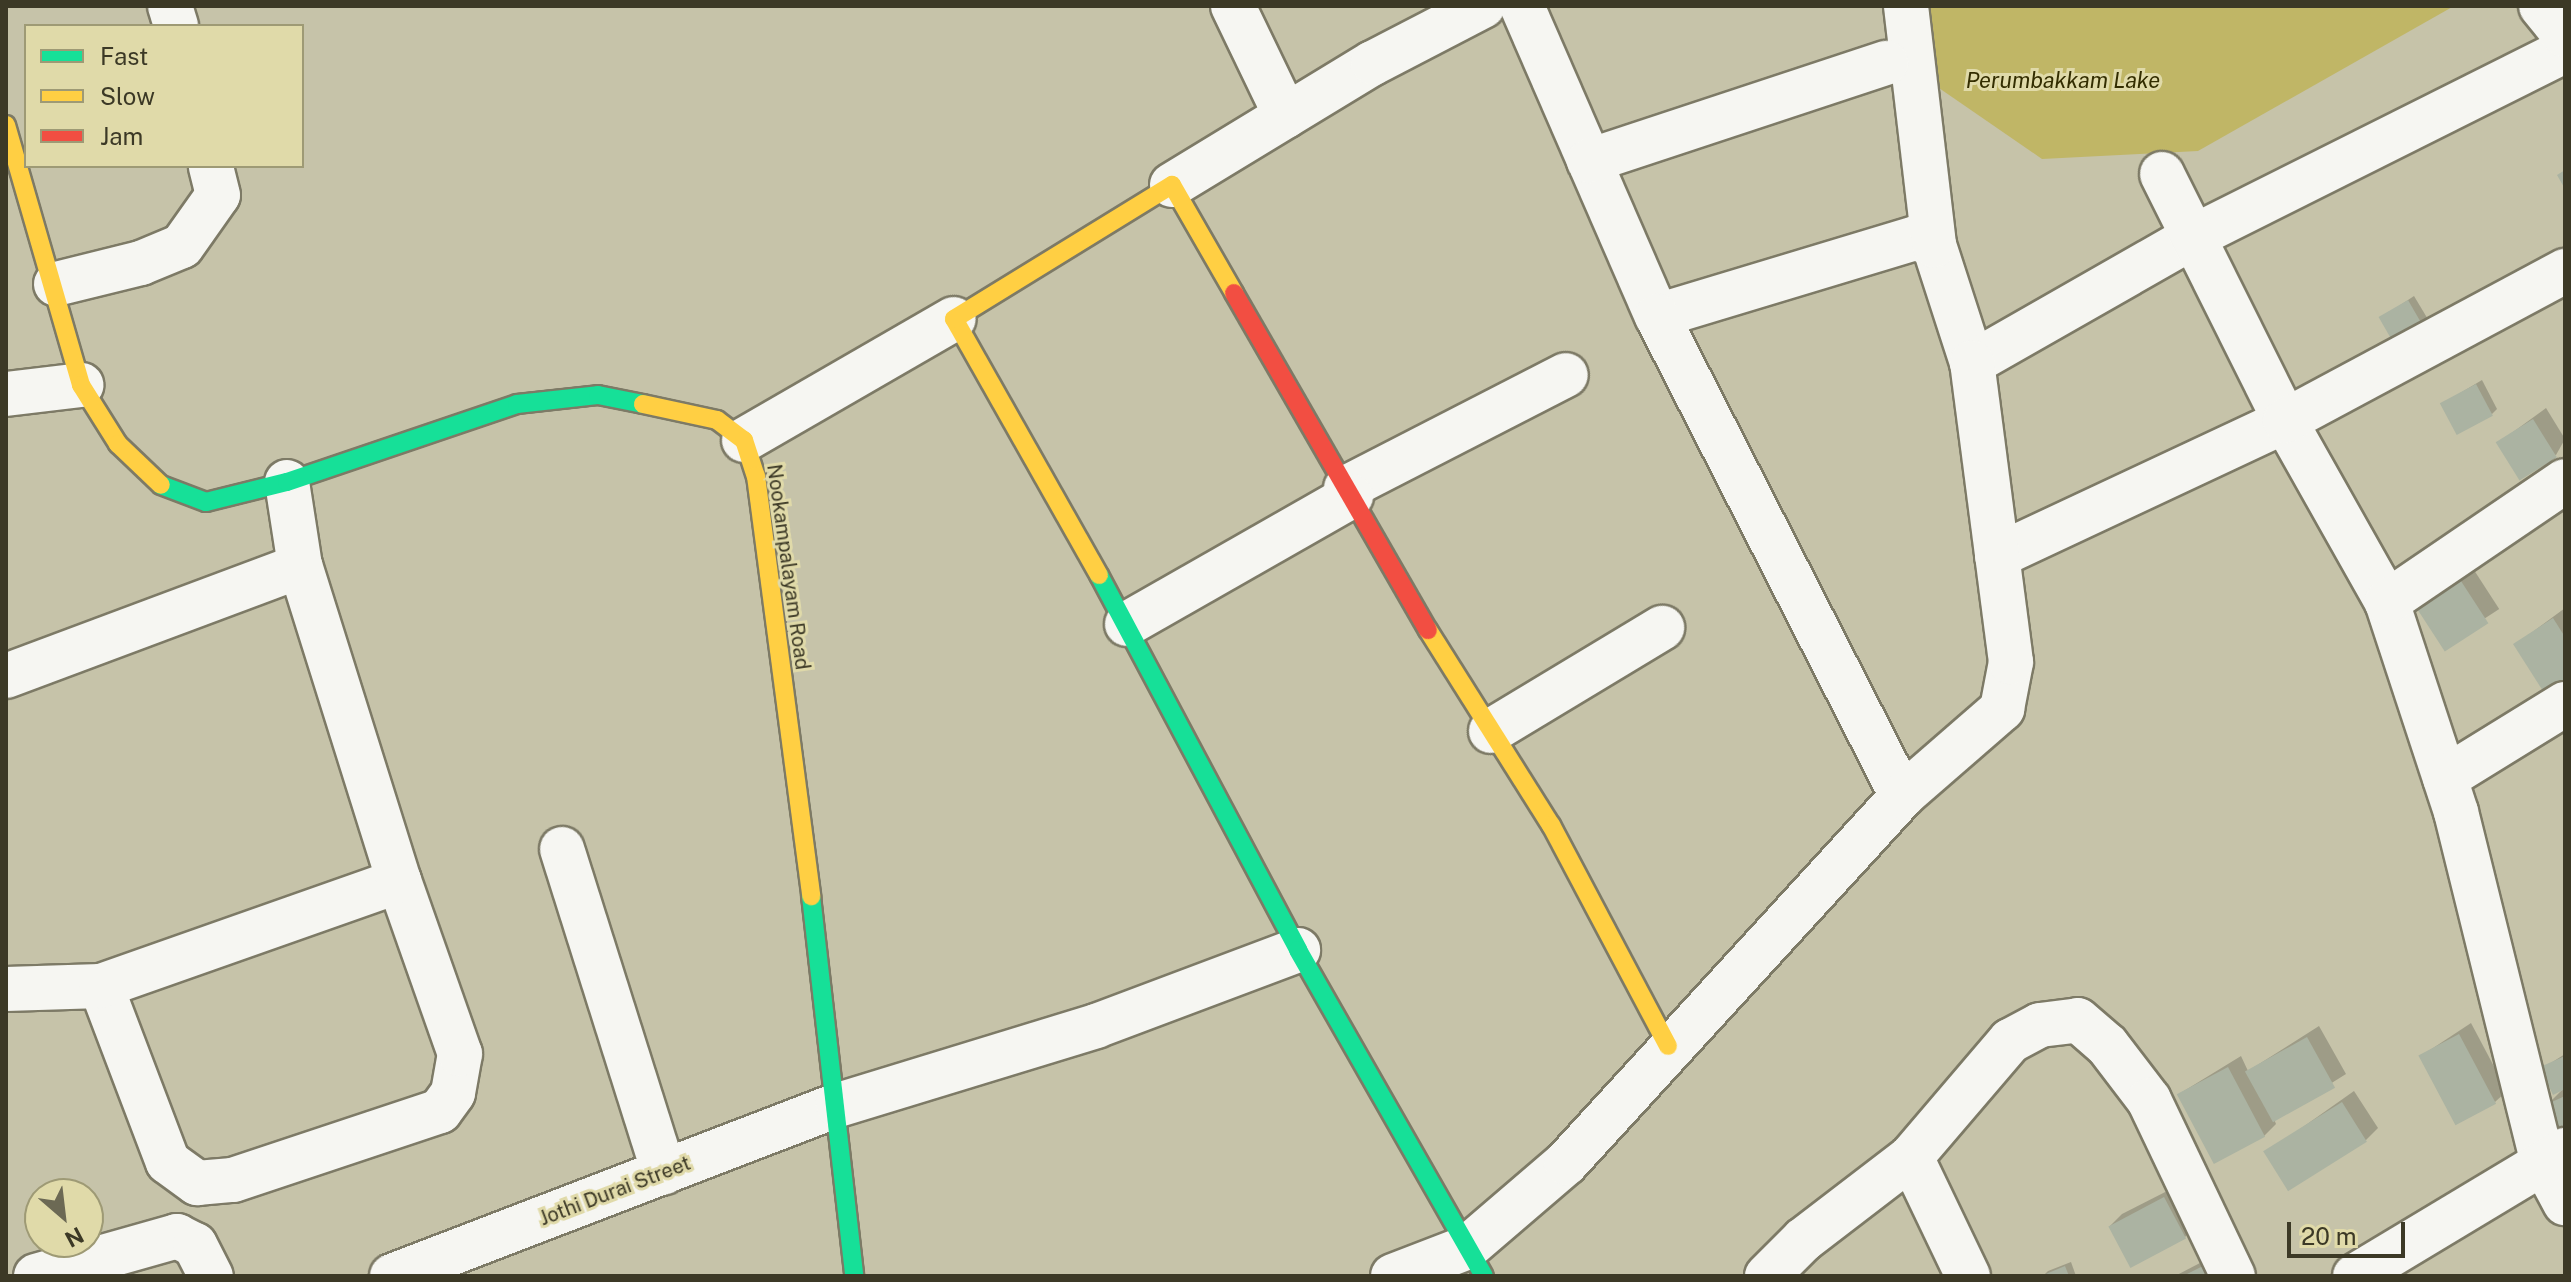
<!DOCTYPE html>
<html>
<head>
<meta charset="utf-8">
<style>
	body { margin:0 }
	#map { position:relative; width:2571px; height:1282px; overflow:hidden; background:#c6c3a9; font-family:"Public Sans",sans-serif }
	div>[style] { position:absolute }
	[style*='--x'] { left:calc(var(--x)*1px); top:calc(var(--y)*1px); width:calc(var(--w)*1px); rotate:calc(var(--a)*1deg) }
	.water>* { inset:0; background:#c0b666 }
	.shadow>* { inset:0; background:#0003; transform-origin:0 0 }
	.building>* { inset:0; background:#abb3a2; transform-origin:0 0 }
	.roads { filter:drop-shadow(2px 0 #7d7a66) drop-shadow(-2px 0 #7d7a66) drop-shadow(0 2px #7d7a66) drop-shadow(0 -2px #7d7a66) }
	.street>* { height:44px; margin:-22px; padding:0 22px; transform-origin:22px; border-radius:22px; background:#f6f6f2 }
	.fast>* { height:18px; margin:-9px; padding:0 9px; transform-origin:9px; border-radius:9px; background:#16e098 }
	.slow>* { height:18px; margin:-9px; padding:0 9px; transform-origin:9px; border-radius:9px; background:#ffcf43 }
	.jam>* { height:18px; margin:-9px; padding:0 9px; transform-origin:9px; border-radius:9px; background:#f24e42 }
	span { translate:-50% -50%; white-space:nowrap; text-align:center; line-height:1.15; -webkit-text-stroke:6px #e0daa9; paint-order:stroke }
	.street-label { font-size:20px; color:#3c3926 }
	.water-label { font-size:22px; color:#332d00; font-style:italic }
	.frame { position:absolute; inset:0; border:8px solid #3c3926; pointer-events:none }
	.legend { position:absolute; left:24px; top:24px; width:280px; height:144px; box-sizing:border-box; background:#e0daa9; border:2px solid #9e9a75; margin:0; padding:10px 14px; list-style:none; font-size:24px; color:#3c3926 }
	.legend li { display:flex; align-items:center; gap:16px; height:40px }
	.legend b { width:40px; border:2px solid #9e9a75 }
	.north { position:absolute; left:24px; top:1178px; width:80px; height:80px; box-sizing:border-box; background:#e0daa9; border:2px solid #9e9a75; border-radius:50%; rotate:152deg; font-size:22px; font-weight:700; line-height:32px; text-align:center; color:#3c3926 }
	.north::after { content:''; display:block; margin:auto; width:28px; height:36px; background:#6c6954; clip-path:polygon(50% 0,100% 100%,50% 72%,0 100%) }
	.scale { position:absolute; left:2287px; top:1222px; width:118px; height:36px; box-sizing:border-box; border:4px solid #3c3926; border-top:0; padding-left:10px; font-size:24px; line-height:28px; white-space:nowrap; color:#3c3926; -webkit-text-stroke:6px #e0daa9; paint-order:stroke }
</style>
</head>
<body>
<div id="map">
	<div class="water">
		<div style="clip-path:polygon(1893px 6px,2454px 6px,2198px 151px,2042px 159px,1923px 77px)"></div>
	</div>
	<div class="shadow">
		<div style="clip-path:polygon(2414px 296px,2429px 321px,2423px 326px,2381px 318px)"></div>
		<div style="clip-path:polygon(2482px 380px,2497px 409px,2492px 414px,2442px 404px)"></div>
		<div style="clip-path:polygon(2546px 408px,2565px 439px,2556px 455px,2498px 443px)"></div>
		<div style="left:2472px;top:567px;width:50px;height:67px;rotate:57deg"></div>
		<div style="clip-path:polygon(2565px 608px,2565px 690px,2515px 645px)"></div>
		<div style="clip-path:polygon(2471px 1023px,2507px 1091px,2495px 1102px,2421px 1056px)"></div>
		<div style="clip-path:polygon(2319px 1026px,2346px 1074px,2274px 1119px,2276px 1124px,2264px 1136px,2179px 1094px,2241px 1056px,2248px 1071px)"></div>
		<div style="clip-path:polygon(2565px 1054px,2565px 1137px,2547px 1105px,2564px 1088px,2543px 1068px)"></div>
		<div style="clip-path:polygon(2354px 1091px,2378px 1128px,2366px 1140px,2266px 1153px)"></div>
		<div style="clip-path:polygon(2177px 1186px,2196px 1225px,2185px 1237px,2110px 1226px,2122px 1214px)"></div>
		<div style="clip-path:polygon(2223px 1251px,2236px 1276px,2175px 1276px)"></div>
		<div style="clip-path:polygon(2071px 1262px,2076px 1276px,2043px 1276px,2048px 1271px)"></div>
	</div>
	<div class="building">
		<div style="clip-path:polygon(2565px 170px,2565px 189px,2557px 175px)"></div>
		<div style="left:2408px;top:300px;width:32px;height:34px;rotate:60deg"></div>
		<div style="left:2476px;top:384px;width:36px;height:41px;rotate:62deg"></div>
		<div style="left:2533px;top:419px;width:45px;height:44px;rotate:58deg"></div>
		<div style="left:2459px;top:578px;width:54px;height:52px;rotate:57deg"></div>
		<div style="clip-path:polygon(2553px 618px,2565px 637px,2565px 692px,2550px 702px,2513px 644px)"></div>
		<div style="left:2459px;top:1034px;width:79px;height:46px;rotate:62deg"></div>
		<div style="left:2307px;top:1037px;width:58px;height:71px;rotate:61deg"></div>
		<div style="clip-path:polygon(2565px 1056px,2565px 1089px,2553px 1095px,2540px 1067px)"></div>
		<div style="left:2228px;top:1067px;width:79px;height:58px;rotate:62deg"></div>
		<div style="clip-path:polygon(2565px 1096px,2565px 1139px,2561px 1141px,2545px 1105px)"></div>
		<div style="left:2342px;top:1102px;width:47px;height:93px;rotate:58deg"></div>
		<div style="left:2164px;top:1197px;width:47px;height:63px;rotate:62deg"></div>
		<div style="clip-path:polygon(2211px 1262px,2218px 1276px,2183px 1276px)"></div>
		<div style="clip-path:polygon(2065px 1266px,2069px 1276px,2041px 1276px)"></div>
	</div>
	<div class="roads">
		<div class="street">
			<div style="--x:170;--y:6;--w:21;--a:73"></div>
			<div style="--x:1233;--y:6;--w:122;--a:64.3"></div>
			<div style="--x:1522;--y:6;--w:338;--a:66.5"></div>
			<div style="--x:1657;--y:316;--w:270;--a:-16.8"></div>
			<div style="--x:1916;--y:238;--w:19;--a:21"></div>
			<div style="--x:1934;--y:245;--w:124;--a:72.1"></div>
			<div style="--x:1972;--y:363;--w:254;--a:-29.7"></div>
			<div style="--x:2193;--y:237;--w:416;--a:-26.6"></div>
			<div style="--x:1906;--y:6;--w:241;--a:83.3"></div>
			<div style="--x:2541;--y:6;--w:38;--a:51"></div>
			<div style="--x:1589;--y:161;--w:313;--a:-18.3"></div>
			<div style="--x:2162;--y:174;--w:276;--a:63.5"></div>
			<div style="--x:2285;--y:421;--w:208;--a:60.6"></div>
			<div style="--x:2387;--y:602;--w:221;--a:71.8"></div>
			<div style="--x:2456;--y:812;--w:358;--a:76.1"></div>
			<div style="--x:2542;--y:1160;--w:49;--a:61.9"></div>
			<div style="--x:1172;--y:185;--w:235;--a:-31.3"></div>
			<div style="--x:1373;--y:63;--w:124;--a:-27.4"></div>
			<div style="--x:56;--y:284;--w:88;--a:-13.9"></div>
			<div style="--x:141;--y:263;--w:44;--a:-22.5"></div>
			<div style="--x:182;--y:246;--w:62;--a:-54.8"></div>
			<div style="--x:218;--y:195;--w:30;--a:-104"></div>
			<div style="--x:1657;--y:316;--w:539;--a:62.96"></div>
			<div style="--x:6;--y:394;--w:76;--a:-6.8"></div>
			<div style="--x:744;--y:440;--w:242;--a:-30"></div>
			<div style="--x:1346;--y:488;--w:247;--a:-27.2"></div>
			<div style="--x:1997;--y:556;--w:318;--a:-25.1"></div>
			<div style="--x:2285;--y:421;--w:318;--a:-28.2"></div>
			<div style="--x:2387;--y:602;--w:215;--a:-34.2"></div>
			<div style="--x:1127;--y:624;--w:258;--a:-29.7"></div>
			<div style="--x:6;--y:676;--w:314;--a:-20.5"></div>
			<div style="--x:1491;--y:731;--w:200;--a:-31.1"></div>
			<div style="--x:2445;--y:778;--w:141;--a:-31.7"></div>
			<div style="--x:562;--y:849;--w:339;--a:72.5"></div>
			<div style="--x:101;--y:986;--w:188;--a:69.2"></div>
			<div style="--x:168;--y:1162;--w:36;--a:36"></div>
			<div style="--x:197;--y:1183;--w:36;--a:-5"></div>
			<div style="--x:233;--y:1180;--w:218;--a:-18.4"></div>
			<div style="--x:440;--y:1111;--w:22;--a:-54"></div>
			<div style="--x:453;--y:1093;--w:40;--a:-80"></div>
			<div style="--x:460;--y:1054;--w:183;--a:-109.4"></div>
			<div style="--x:6;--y:989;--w:95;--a:-1.8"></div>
			<div style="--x:101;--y:986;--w:316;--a:-19.4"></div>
			<div style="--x:399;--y:881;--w:330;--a:-107.4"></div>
			<div style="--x:300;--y:566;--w:85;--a:-98.8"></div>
			<div style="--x:1911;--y:1157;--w:132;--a:64.4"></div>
			<div style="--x:36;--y:1276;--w:147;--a:-15.8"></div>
			<div style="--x:177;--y:1236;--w:20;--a:27"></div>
			<div style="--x:195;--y:1245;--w:35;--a:63"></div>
			<div style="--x:392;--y:1276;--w:478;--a:-21"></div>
			<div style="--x:838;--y:1105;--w:270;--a:-17"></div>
			<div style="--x:1096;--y:1026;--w:216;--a:-20.6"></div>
			<div style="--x:1393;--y:1276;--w:80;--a:-21.1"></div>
			<div style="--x:1468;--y:1247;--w:129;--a:-40.6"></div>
			<div style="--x:1566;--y:1163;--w:498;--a:-47.5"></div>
			<div style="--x:1902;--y:796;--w:133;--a:-41"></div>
			<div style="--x:2002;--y:709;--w:48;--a:-79.2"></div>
			<div style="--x:2011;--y:662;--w:302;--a:-97.4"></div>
			<div style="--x:1767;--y:1276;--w:51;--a:-45"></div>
			<div style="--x:1803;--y:1240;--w:136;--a:-37.5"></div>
			<div style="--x:1911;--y:1157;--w:153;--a:-49.5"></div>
			<div style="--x:2010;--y:1041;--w:34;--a:-28"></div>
			<div style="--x:2040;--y:1025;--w:38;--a:-7"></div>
			<div style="--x:2078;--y:1020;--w:38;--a:41"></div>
			<div style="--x:2107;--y:1045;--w:69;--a:52.6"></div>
			<div style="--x:2149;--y:1100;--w:195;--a:64.5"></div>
			<div style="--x:2355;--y:1276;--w:245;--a:-31"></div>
		</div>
		<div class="fast">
			<div style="--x:161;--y:485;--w:48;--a:20.7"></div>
			<div style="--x:206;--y:502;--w:83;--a:-13.9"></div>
			<div style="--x:287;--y:482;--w:243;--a:-18.7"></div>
			<div style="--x:517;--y:404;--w:81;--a:-6.3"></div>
			<div style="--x:598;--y:395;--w:46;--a:11.3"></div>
			<div style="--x:1099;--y:575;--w:425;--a:62"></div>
			<div style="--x:1298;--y:950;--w:375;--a:60.3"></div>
			<div style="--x:811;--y:896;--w:382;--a:83.5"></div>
		</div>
		<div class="slow">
			<div style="--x:6;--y:125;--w:271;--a:73.9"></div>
			<div style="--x:81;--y:385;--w:70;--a:57.9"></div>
			<div style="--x:118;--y:444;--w:59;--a:43.6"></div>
			<div style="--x:643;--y:404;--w:76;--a:12.2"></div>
			<div style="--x:717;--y:420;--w:34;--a:37"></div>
			<div style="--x:744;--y:440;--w:38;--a:72"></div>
			<div style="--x:756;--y:476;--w:424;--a:82.5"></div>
			<div style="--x:1099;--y:575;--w:294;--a:-119.5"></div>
			<div style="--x:954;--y:319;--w:256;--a:-31.6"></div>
			<div style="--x:1172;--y:185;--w:125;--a:60.1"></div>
			<div style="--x:1428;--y:630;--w:231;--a:57.8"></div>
			<div style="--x:1551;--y:825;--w:250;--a:62.1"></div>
		</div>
		<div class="jam">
			<div style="--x:1234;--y:293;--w:389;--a:60.1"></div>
		</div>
	</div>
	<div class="street-label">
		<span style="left:788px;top:567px;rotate:82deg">Nookampalayam Road</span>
		<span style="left:615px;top:1191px;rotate:-21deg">Jothi Durai Street</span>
	</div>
	<div class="water-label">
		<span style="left:2063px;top:81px">Perumbakkam Lake</span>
	</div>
	<div class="frame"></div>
	<ul class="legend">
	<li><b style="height:10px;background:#16e098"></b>Fast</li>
	<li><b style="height:10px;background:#ffcf43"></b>Slow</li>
	<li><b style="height:10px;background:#f24e42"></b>Jam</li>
	</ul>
	<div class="north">N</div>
	<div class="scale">20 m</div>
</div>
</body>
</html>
